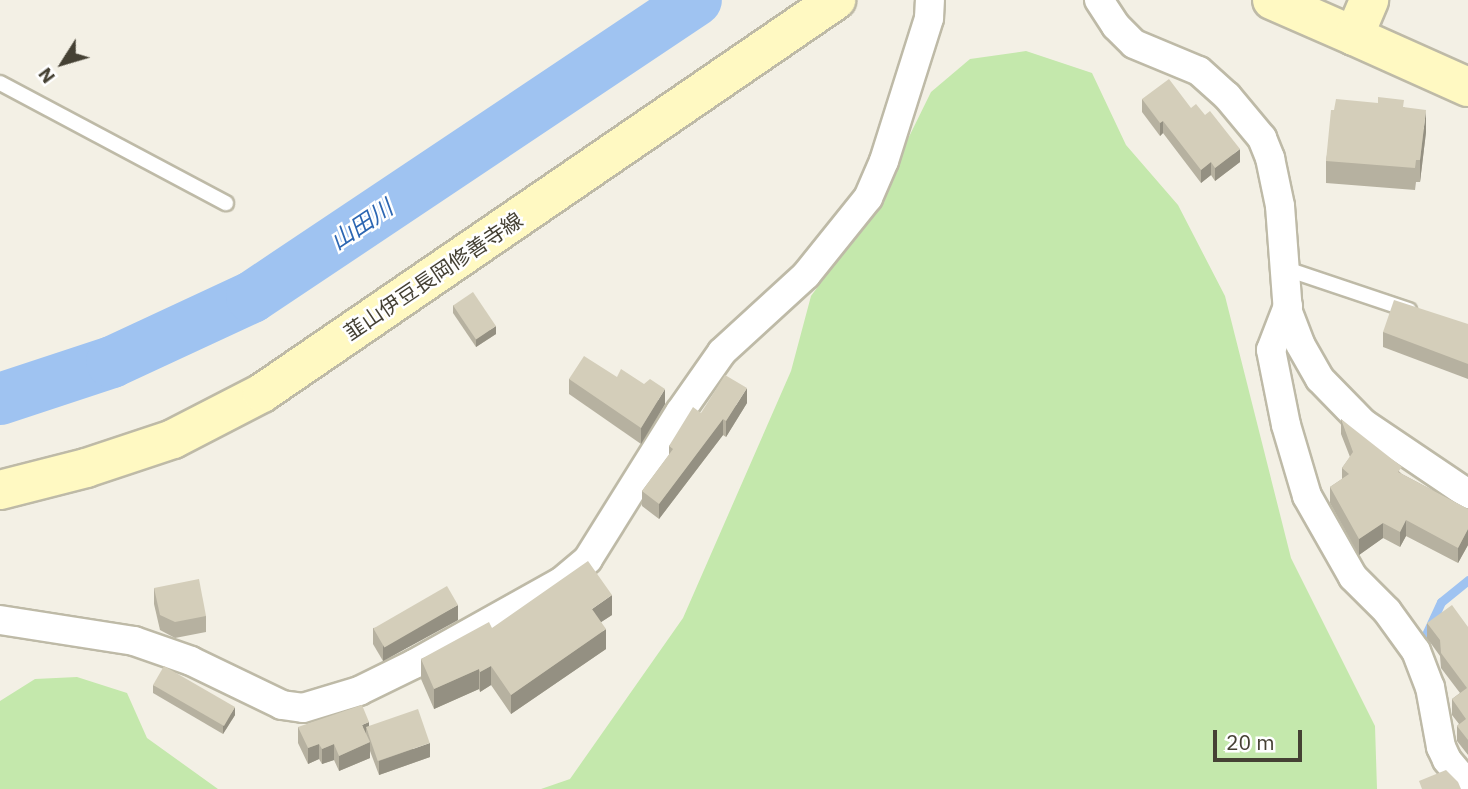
<!DOCTYPE html>
<html>
<head>
<meta charset="utf-8">
<style>
	body { margin:0 }
	#map { position:relative; width:1468px; height:789px; overflow:hidden; background:#f3f0e5; font-family:"IBM Plex Sans","Noto Sans JP",sans-serif }
	div>[style] { position:absolute }
	[style*='--x'] { left:calc(var(--x)*1px); top:calc(var(--y)*1px); width:calc(var(--w)*1px); rotate:calc(var(--a)*1deg) }
	.green>* { inset:0; background:#c4e8ac }
	.stream>* { height:9px; margin:-4.5px; padding:0 4.5px; transform-origin:4.5px; border-radius:4.5px; background:#9fc3f1 }
	.river>* { height:52px; margin:-26px; padding:0 26px; transform-origin:26px; border-radius:26px; background:#9fc3f1 }
	.roads { filter:drop-shadow(2px 0 #bebaa7) drop-shadow(-2px 0 #bebaa7) drop-shadow(0 2px #bebaa7) drop-shadow(0 -2px #bebaa7) }
	.lane>* { height:14px; margin:-7px; padding:0 7px; transform-origin:7px; border-radius:7px; background:#fff }
	.street>* { height:28px; margin:-14px; padding:0 14px; transform-origin:14px; border-radius:14px; background:#fff }
	.secondary>* { height:38px; margin:-19px; padding:0 19px; transform-origin:19px; border-radius:19px; background:#fff9c2 }
	.wall>* { inset:0; background:#b6b1a0 }
	.shaded-wall>* { inset:0; background:#949082 }
	.building>* { inset:0; background:#d4ceba; transform-origin:0 0 }
	span { translate:-50% -50%; white-space:nowrap; text-align:center; line-height:1.15; -webkit-text-stroke:5px #fff; paint-order:stroke }
	.street-label { font-size:21px; color:#454134 }
	.water-label { font-size:23px; color:#2c66b2; font-style:italic }
	.north { position:absolute; left:28px; top:28px; width:70px; height:70px; -webkit-text-stroke:5px #fff; paint-order:stroke; rotate:233deg; font-size:19px; font-weight:700; line-height:28px; text-align:center; color:#454134 }
	.north::after { content:''; display:block; margin:auto; width:24px; height:32px; background:#454134; clip-path:polygon(50% 0,100% 100%,50% 72%,0 100%) }
	.scale { position:absolute; left:1213px; top:730px; width:89px; height:32px; box-sizing:border-box; border:4px solid #454134; border-top:0; padding-left:9px; font-size:21px; line-height:24px; white-space:nowrap; color:#454134; -webkit-text-stroke:5px #fff; paint-order:stroke }
</style>
</head>
<body>
<div id="map">
	<div class="green">
		<div style="clip-path:polygon(1026px 51px,1092px 73px,1126px 145px,1178px 205px,1225px 296px,1291px 558px,1375px 726px,1377px 789px,541px 789px,570px 779px,683px 618px,791px 371px,811px 296px,870px 216px,931px 92px,970px 59px)"></div>
		<div style="clip-path:polygon(77px 677px,127px 693px,147px 738px,218px 789px,0 789px,0 701px,35px 679px)"></div>
	</div>
	<div class="stream">
		<div style="--x:1423;--y:641;--w:43;--a:-65.2"></div>
		<div style="--x:1441;--y:602;--w:35;--a:-39"></div>
	</div>
	<div class="river">
		<div style="--x:0;--y:399;--w:118;--a:-18.3"></div>
		<div style="--x:112;--y:362;--w:154;--a:-24.9"></div>
		<div style="--x:252;--y:297;--w:534;--a:-33.78"></div>
	</div>
	<div class="roads">
		<div class="lane">
			<div style="--x:0;--y:83;--w:256;--a:28"></div>
			<div style="--x:1284;--y:268;--w:132;--a:18.6"></div>
		</div>
		<div class="street">
			<div style="--x:1099;--y:0;--w:31;--a:57"></div>
			<div style="--x:1116;--y:26;--w:25;--a:45"></div>
			<div style="--x:1134;--y:44;--w:70;--a:22.6"></div>
			<div style="--x:1199;--y:71;--w:38;--a:42"></div>
			<div style="--x:1227;--y:96;--w:55;--a:50.2"></div>
			<div style="--x:1262;--y:138;--w:22;--a:68"></div>
			<div style="--x:1270;--y:158;--w:49;--a:78.2"></div>
			<div style="--x:1280;--y:206;--w:106;--a:85.7"></div>
			<div style="--x:1288;--y:312;--w:34;--a:69"></div>
			<div style="--x:1300;--y:344;--w:40;--a:60.3"></div>
			<div style="--x:1320;--y:379;--w:62;--a:45.7"></div>
			<div style="--x:1363;--y:423;--w:127;--a:34.1"></div>
			<div style="--x:1288;--y:306;--w:47;--a:111.1"></div>
			<div style="--x:1271;--y:350;--w:76;--a:78.7"></div>
			<div style="--x:1286;--y:425;--w:74;--a:73.5"></div>
			<div style="--x:1307;--y:496;--w:93;--a:60.4"></div>
			<div style="--x:1353;--y:577;--w:48;--a:45"></div>
			<div style="--x:1387;--y:611;--w:49;--a:54.1"></div>
			<div style="--x:1416;--y:651;--w:39;--a:69"></div>
			<div style="--x:1430;--y:687;--w:61;--a:79.6"></div>
			<div style="--x:1441;--y:747;--w:14;--a:65"></div>
			<div style="--x:1447;--y:760;--w:33;--a:50"></div>
			<div style="--x:0;--y:620;--w:136;--a:8.9"></div>
			<div style="--x:134;--y:641;--w:60;--a:19.3"></div>
			<div style="--x:191;--y:661;--w:101;--a:25.8"></div>
			<div style="--x:282;--y:705;--w:21;--a:8"></div>
			<div style="--x:303;--y:708;--w:59;--a:-16.9"></div>
			<div style="--x:359;--y:691;--w:61;--a:-26.1"></div>
			<div style="--x:414;--y:664;--w:168;--a:-29.2"></div>
			<div style="--x:561;--y:582;--w:35;--a:-40"></div>
			<div style="--x:588;--y:559;--w:173;--a:-58"></div>
			<div style="--x:680;--y:412;--w:73;--a:-55"></div>
			<div style="--x:722;--y:352;--w:114;--a:-42.5"></div>
			<div style="--x:806;--y:275;--w:99;--a:-51.2"></div>
			<div style="--x:868;--y:198;--w:40;--a:-66.6"></div>
			<div style="--x:884;--y:161;--w:150;--a:-72.5"></div>
			<div style="--x:929;--y:18;--w:18;--a:-87"></div>
		</div>
		<div class="secondary">
			<div style="--x:1272;--y:0;--w:90;--a:23.7"></div>
			<div style="--x:1354;--y:36;--w:39;--a:-67"></div>
			<div style="--x:1354;--y:36;--w:125;--a:24.1"></div>
			<div style="--x:0;--y:490;--w:89;--a:-14.3"></div>
			<div style="--x:86;--y:468;--w:92;--a:-18.4"></div>
			<div style="--x:173;--y:439;--w:100;--a:-27.3"></div>
			<div style="--x:262;--y:393;--w:696;--a:-34.4"></div>
		</div>
	</div>
	<div class="wall">
		<div style="clip-path:polygon(1142px 99px,1191px 108px,1240px 162px,1215px 181px,1211px 175px,1201px 183px,1163px 133px,1160px 136px,1142px 112px)"></div>
		<div style="clip-path:polygon(1404px 107px,1426px 132px,1420px 182px,1416px 182px,1415px 190px,1326px 183px,1326px 161px,1334px 110px)"></div>
		<div style="clip-path:polygon(453px 305px,496px 334px,476px 347px,453px 313px)"></div>
		<div style="clip-path:polygon(1468px 324px,1468px 379px,1383px 347px,1383px 332px)"></div>
		<div style="clip-path:polygon(617px 377px,665px 404px,641px 444px,569px 394px,569px 379px)"></div>
		<div style="clip-path:polygon(747px 403px,726px 437px,723px 435px,659px 519px,642px 506px,642px 491px,669px 455px,669px 446px,701px 413px)"></div>
		<div style="clip-path:polygon(1341px 419px,1402px 474px,1468px 509px,1468px 545px,1458px 563px,1406px 536px,1400px 547px,1383px 538px,1359px 555px,1330px 503px,1330px 487px,1342px 479px,1342px 468px,1350px 457px,1341px 434px)"></div>
		<div style="clip-path:polygon(154px 588px,206px 616px,206px 632px,175px 638px,160px 630px,154px 604px)"></div>
		<div style="clip-path:polygon(612px 615px,601px 622px,606px 649px,511px 714px,491px 685px,480px 692px,479px 689px,434px 709px,421px 679px,421px 659px,492px 628px)"></div>
		<div style="clip-path:polygon(458px 620px,383px 661px,373px 644px,373px 628px)"></div>
		<div style="clip-path:polygon(1427px 623px,1468px 627px,1468px 755px,1457px 741px,1457px 726px,1459px 724px,1452px 715px,1452px 699px,1460px 693px,1441px 668px,1440px 656px,1427px 638px)"></div>
		<div style="clip-path:polygon(153px 685px,235px 715px,223px 734px,153px 693px)"></div>
		<div style="clip-path:polygon(298px 727px,369px 727px,430px 757px,379px 775px,370px 751px,370px 758px,339px 771px,334px 760px,322px 764px,319px 759px,308px 764px,298px 743px)"></div>
	</div>
	<div class="shaded-wall">
		<div style="clip-path:polygon(1426px 110px,1426px 132px,1420px 182px,1420px 160px)"></div>
		<div style="clip-path:polygon(1163px 121px,1163px 133px,1160px 136px,1160px 123px)"></div>
		<div style="clip-path:polygon(1240px 149px,1240px 162px,1215px 181px,1215px 168px)"></div>
		<div style="clip-path:polygon(1211px 162px,1211px 175px,1201px 183px,1201px 170px)"></div>
		<div style="clip-path:polygon(496px 326px,496px 334px,476px 347px,476px 339px)"></div>
		<div style="clip-path:polygon(747px 388px,747px 403px,726px 437px,726px 421px)"></div>
		<div style="clip-path:polygon(665px 389px,665px 404px,641px 444px,641px 428px)"></div>
		<div style="clip-path:polygon(723px 419px,723px 435px,659px 519px,659px 504px)"></div>
		<div style="clip-path:polygon(1406px 520px,1406px 536px,1400px 547px,1400px 532px)"></div>
		<div style="clip-path:polygon(1383px 523px,1383px 538px,1359px 555px,1359px 539px)"></div>
		<div style="clip-path:polygon(1468px 529px,1468px 545px,1458px 563px,1458px 548px)"></div>
		<div style="clip-path:polygon(612px 595px,612px 615px,592px 628px,592px 609px)"></div>
		<div style="clip-path:polygon(458px 605px,458px 620px,383px 661px,383px 645px)"></div>
		<div style="clip-path:polygon(606px 629px,606px 649px,511px 714px,511px 695px)"></div>
		<div style="clip-path:polygon(491px 666px,491px 685px,480px 692px,480px 672px)"></div>
		<div style="clip-path:polygon(479px 669px,479px 689px,434px 709px,434px 689px)"></div>
		<div style="clip-path:polygon(235px 707px,235px 715px,223px 734px,223px 726px)"></div>
		<div style="clip-path:polygon(369px 722px,369px 734px,366px 728px,366px 738px,362px 725px)"></div>
		<div style="clip-path:polygon(370px 742px,370px 758px,339px 771px,339px 756px)"></div>
		<div style="clip-path:polygon(430px 743px,430px 757px,379px 775px,379px 761px)"></div>
		<div style="clip-path:polygon(319px 744px,319px 759px,308px 764px,308px 748px)"></div>
		<div style="clip-path:polygon(334px 744px,334px 760px,322px 764px,322px 749px)"></div>
	</div>
	<div class="building">
		<div style="clip-path:polygon(1169px 79px,1191px 108px,1196px 104px,1205px 115px,1210px 111px,1240px 149px,1215px 168px,1211px 162px,1201px 170px,1163px 121px,1160px 123px,1142px 99px)"></div>
		<div style="clip-path:polygon(1378px 97px,1404px 100px,1403px 107px,1426px 110px,1420px 160px,1416px 160px,1415px 168px,1326px 161px,1331px 110px,1334px 110px,1336px 99px,1378px 103px)"></div>
		<div style="left:473px;top:292px;width:41px;height:24px;rotate:56deg"></div>
		<div style="clip-path:polygon(1394px 300px,1468px 324px,1468px 364px,1383px 332px)"></div>
		<div style="clip-path:polygon(584px 356px,617px 377px,621px 369px,644px 384px,650px 379px,665px 389px,641px 428px,569px 379px)"></div>
		<div style="clip-path:polygon(725px 375px,747px 388px,726px 421px,723px 419px,659px 504px,642px 491px,673px 449px,669px 446px,693px 407px,701px 413px)"></div>
		<div style="clip-path:polygon(1341px 419px,1402px 467px,1398px 472px,1468px 509px,1468px 529px,1458px 548px,1406px 520px,1400px 532px,1383px 523px,1359px 539px,1330px 487px,1349px 474px,1342px 468px,1353px 452px)"></div>
		<div style="clip-path:polygon(588px 561px,612px 595px,592px 609px,606px 629px,511px 695px,491px 666px,480px 672px,479px 669px,434px 689px,421px 659px,489px 622px,492px 628px)"></div>
		<div style="clip-path:polygon(199px 579px,206px 616px,175px 622px,160px 615px,154px 588px)"></div>
		<div style="left:447px;top:586px;width:22px;height:85px;rotate:60deg"></div>
		<div style="clip-path:polygon(1452px 605px,1468px 627px,1468px 740px,1457px 726px,1466px 719px,1452px 699px,1467px 688px,1441px 653px,1440px 640px,1427px 623px)"></div>
		<div style="left:164px;top:666px;width:82px;height:22px;rotate:30deg"></div>
		<div style="clip-path:polygon(362px 705px,369px 722px,362px 725px,370px 742px,339px 756px,334px 744px,322px 749px,319px 744px,308px 748px,298px 727px)"></div>
		<div style="left:418px;top:709px;width:36px;height:55px;rotate:71deg"></div>
		<div style="clip-path:polygon(1446px 770px,1458px 782px,1461px 789px,1422px 789px,1419px 781px)"></div>
	</div>
	<div class="street-label">
		<span style="left:433px;top:276px;rotate:-34deg">韮山伊豆長岡修善寺線</span>
	</div>
	<div class="water-label">
		<span style="left:361px;top:224px;rotate:-34deg">山田川</span>
	</div>
	<div class="north">N</div>
	<div class="scale">20 m</div>
</div>
</body>
</html>
